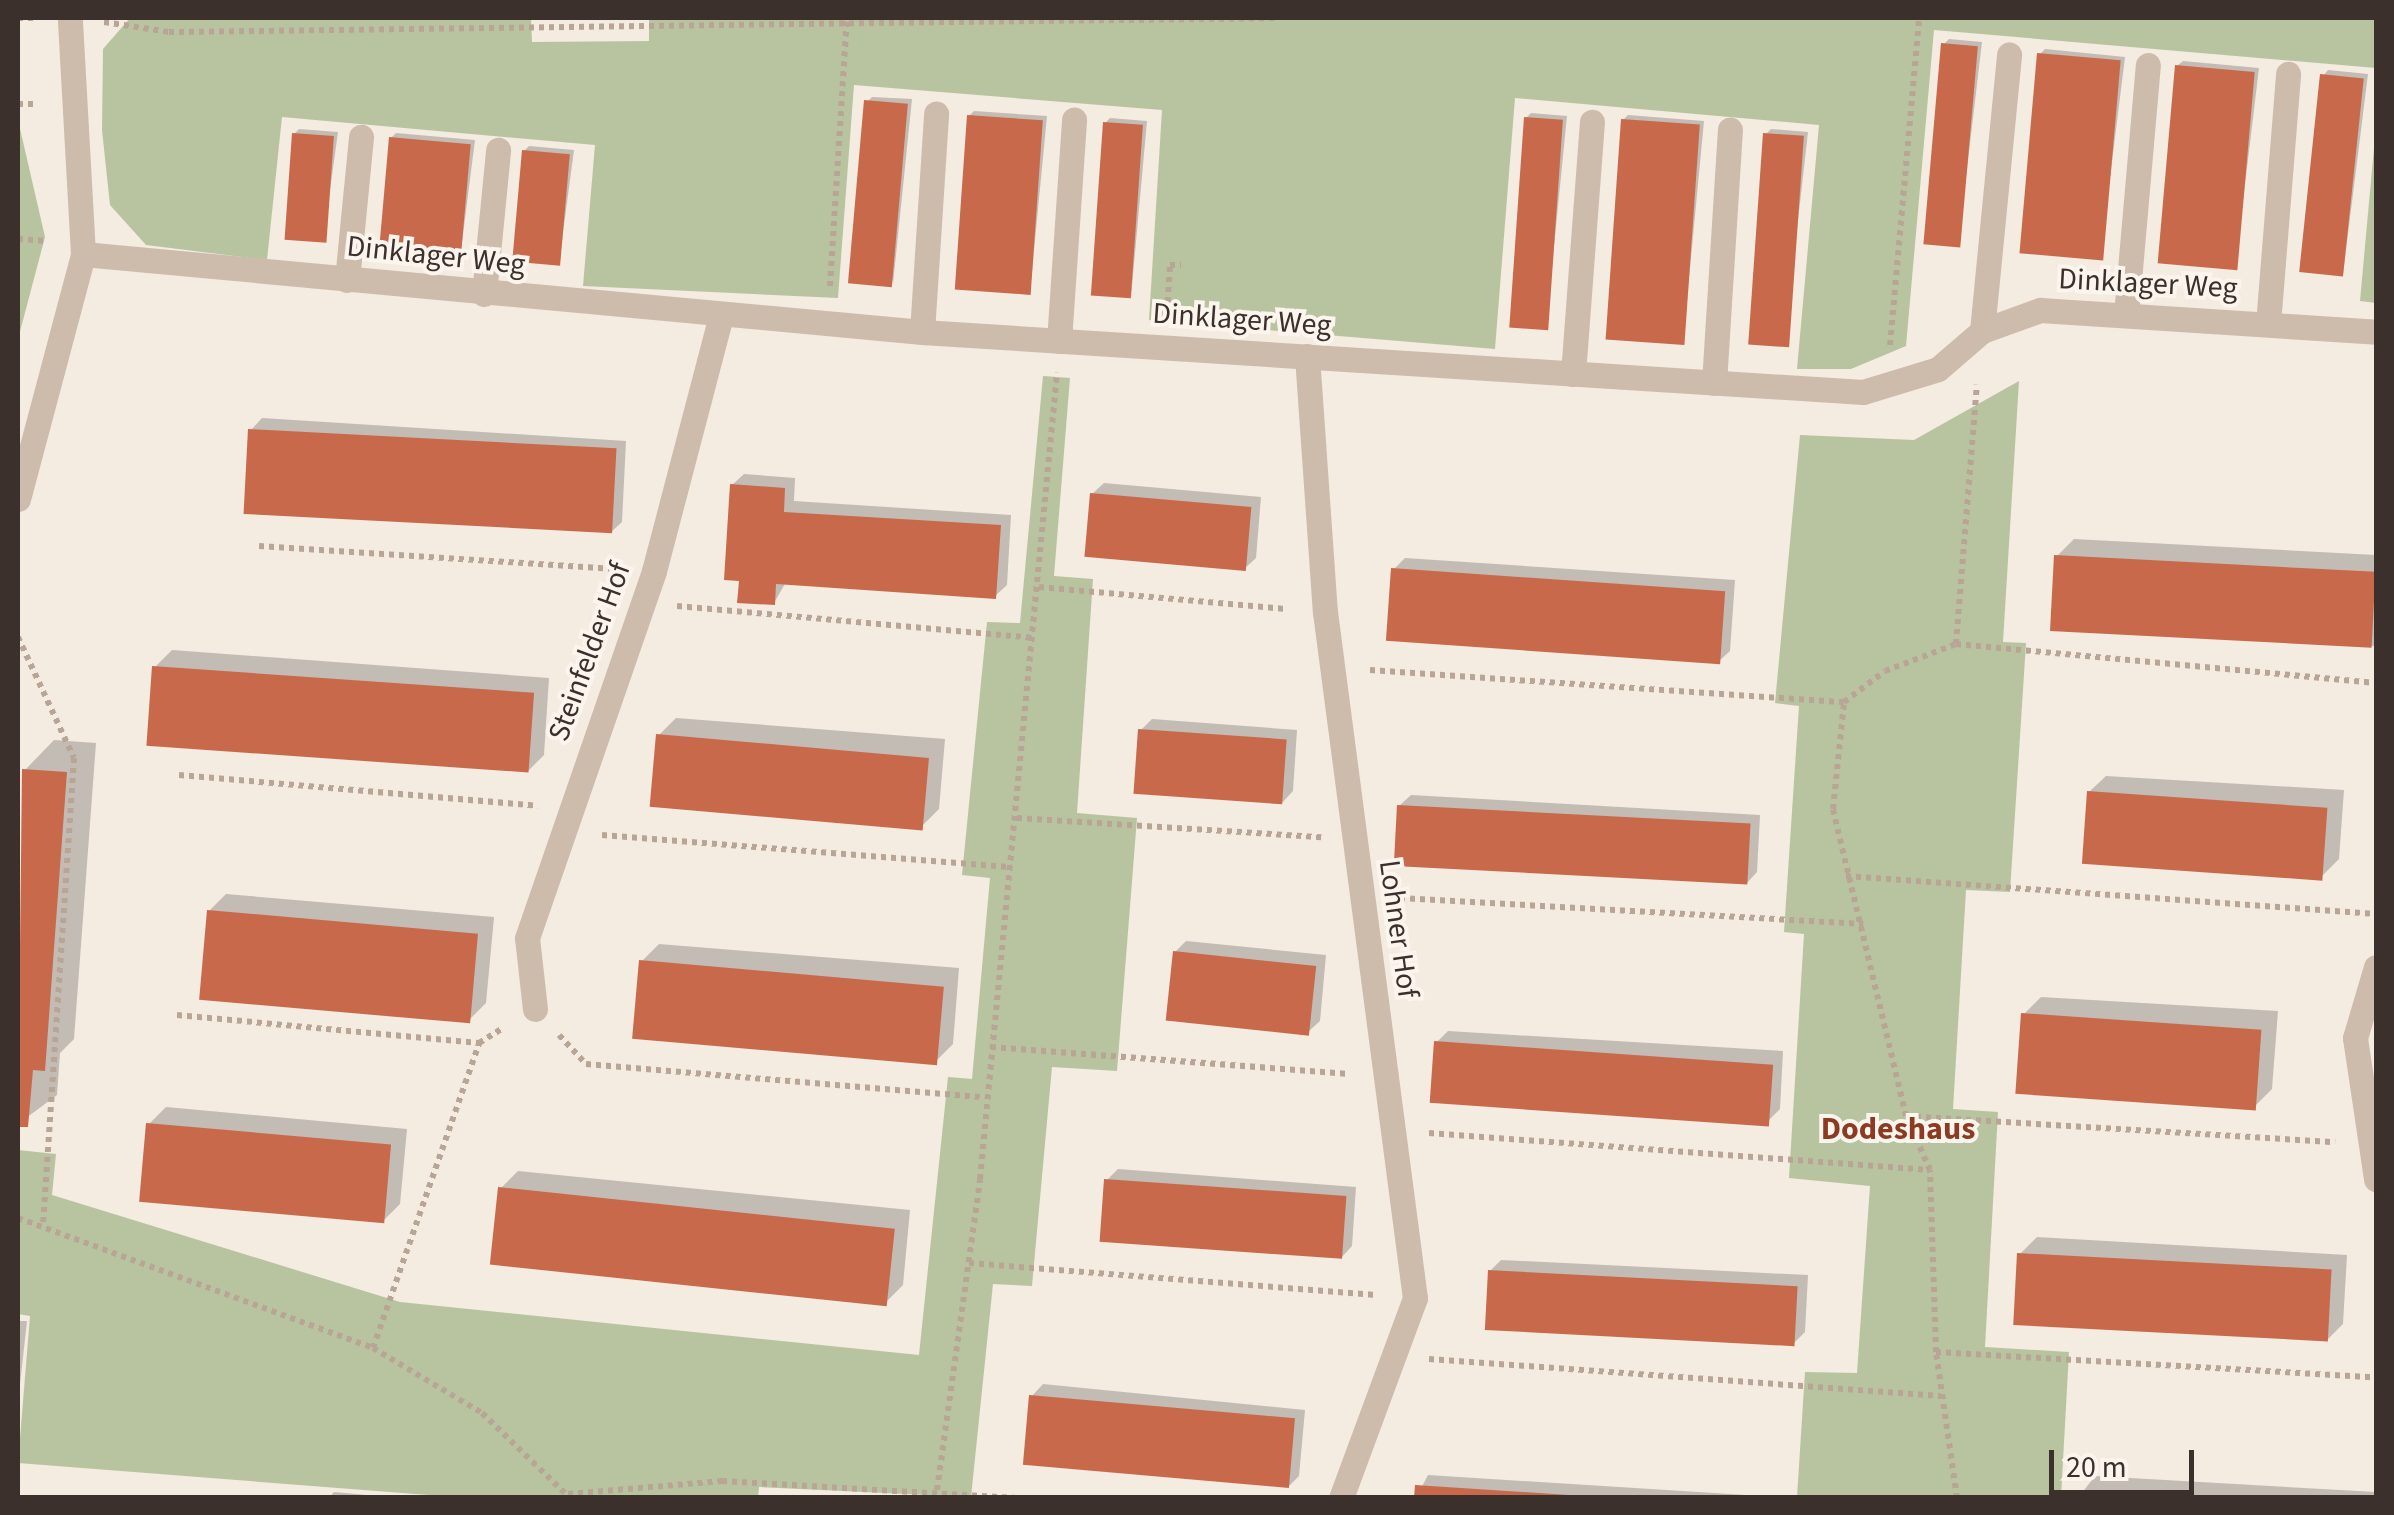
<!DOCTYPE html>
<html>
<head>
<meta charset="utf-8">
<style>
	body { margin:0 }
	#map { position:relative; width:2394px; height:1515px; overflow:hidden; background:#f4ebe1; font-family:"Source Sans 3",sans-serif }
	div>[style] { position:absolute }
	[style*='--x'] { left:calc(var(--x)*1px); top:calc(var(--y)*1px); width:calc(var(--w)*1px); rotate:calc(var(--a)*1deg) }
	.green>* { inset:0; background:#b8c4a0 }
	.shadow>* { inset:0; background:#0003 }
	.building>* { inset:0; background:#c8694b; transform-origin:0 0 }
	.path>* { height:6px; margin-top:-3px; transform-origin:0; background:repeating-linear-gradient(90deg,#b9a596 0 5px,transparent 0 10px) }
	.minor>* { height:25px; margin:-12.5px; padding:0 12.5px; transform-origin:12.5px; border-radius:12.5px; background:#cdbbac }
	span { translate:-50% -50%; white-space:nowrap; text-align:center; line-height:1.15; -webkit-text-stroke:8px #fbf5ee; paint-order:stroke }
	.street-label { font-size:30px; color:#3b302b }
	.neighbourhood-label { font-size:32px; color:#8c3b22; font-weight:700 }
	.frame { position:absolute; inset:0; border:20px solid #3b302b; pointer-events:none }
	.scale { position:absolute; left:2049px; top:1450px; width:145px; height:45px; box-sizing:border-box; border:5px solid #3b302b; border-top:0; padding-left:12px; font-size:30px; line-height:35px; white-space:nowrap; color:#3b302b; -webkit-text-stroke:8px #fbf5ee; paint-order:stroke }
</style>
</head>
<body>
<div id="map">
	<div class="green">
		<div style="clip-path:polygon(130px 18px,531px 18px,532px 42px,649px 41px,649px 18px,2376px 18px,2376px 68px,1934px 30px,1906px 346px,1851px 369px,1797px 369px,1819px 125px,1515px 98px,1495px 349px,1149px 320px,1162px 110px,854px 85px,838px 298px,583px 286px,595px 145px,282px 117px,267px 260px,146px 245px,110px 205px,102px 130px,103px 49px)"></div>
		<div style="clip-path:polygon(18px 120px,45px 237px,18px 339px)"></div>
		<div style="clip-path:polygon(2376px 126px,2376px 303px,2360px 301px)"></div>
		<div style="clip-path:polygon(1043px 376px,1070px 378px,1054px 576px,1093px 579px,1077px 813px,1137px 818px,1117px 1071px,1052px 1067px,1032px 1286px,993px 1284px,971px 1497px,759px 1487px,758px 1498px,467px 1498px,18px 1463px,30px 1316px,18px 1314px,18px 1150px,56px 1154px,52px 1195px,400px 1302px,919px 1355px,948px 1077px,972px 1079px,990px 878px,962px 875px,987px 622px,1020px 623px)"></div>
		<div style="clip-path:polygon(2019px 381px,2003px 642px,2026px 643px,2010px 892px,1966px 890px,1953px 1109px,1998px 1112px,1985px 1347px,2069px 1352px,2061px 1497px,1797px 1497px,1805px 1372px,1857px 1373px,1870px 1186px,1789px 1178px,1804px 934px,1784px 932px,1799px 706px,1775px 703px,1800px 435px,1914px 440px)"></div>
	</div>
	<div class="shadow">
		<div style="clip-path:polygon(1949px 39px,1982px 42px,1958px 245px,1944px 44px)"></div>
		<div style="clip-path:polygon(2045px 49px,2125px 57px,2100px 259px,2040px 54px)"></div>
		<div style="clip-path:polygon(2183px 61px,2259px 68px,2235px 268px,2177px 66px)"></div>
		<div style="clip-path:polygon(2328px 70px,2368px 74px,2343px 274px,2323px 76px)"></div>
		<div style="clip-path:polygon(872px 97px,912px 99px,893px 284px,867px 102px)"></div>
		<div style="clip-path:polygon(974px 111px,1047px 116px,1030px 292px,969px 116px)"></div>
		<div style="clip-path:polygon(1531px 113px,1567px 116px,1546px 327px,1526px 118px)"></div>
		<div style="clip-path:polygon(1628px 115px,1704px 121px,1683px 342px,1623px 120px)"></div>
		<div style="clip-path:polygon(1110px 118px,1147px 121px,1131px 297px,1105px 123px)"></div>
		<div style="clip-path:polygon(299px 129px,338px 132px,323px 241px,294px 134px)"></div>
		<div style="clip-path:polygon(1771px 129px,1808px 132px,1784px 345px,1766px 134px)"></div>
		<div style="clip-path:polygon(396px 133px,475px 140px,460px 258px,391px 138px)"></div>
		<div style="clip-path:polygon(529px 146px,574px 150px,559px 263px,524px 151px)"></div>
		<div style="clip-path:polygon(262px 418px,626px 441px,622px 522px,610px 533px,251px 430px)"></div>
		<div style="clip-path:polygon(744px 474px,795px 478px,794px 501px,1011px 515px,1007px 585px,995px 596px,786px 582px,774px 603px,742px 579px,732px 485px)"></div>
		<div style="clip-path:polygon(1104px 483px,1261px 497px,1256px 558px,1244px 569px,1092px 494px)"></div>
		<div style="clip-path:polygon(2074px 539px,2376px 555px,2376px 646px,2052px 629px,2057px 556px)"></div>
		<div style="clip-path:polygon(1405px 558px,1735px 580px,1730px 651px,1718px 662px,1394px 569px)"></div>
		<div style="clip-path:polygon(172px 650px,549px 678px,544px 755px,527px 772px,155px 667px)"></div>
		<div style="clip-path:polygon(676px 718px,945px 739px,939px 809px,922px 826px,659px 735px)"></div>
		<div style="clip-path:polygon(1152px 719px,1297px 730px,1293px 791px,1282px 803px,1141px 730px)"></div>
		<div style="clip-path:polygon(54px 740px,96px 743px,74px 1039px,60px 1053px,57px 1095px,18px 1124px,25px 770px)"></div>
		<div style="clip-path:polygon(2106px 776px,2344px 790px,2339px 859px,2322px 876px,2089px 792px)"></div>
		<div style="clip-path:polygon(1411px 795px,1760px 815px,1757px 872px,1746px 884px,1399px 806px)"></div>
		<div style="clip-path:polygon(226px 894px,494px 917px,486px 1003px,469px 1020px,209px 911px)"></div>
		<div style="clip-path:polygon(1186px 941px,1326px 955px,1320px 1021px,1308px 1032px,1175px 952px)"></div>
		<div style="clip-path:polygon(659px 944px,959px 968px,953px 1044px,936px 1061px,642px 961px)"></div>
		<div style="clip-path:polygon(2041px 997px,2278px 1011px,2272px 1089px,2255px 1106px,2024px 1014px)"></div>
		<div style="clip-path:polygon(1448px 1031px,1783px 1051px,1780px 1109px,1768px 1121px,1437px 1042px)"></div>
		<div style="clip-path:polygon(166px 1107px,407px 1129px,400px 1204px,383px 1221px,149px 1124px)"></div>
		<div style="clip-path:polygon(1118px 1169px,1356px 1187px,1352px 1246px,1341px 1258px,1107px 1180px)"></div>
		<div style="clip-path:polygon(518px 1171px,910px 1210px,903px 1285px,886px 1302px,501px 1188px)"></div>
		<div style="clip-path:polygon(2037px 1237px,2347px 1255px,2343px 1324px,2326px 1341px,2020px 1254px)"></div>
		<div style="clip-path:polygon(1501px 1260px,1808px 1275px,1805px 1332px,1794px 1343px,1490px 1271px)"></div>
		<div style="clip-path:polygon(18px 1321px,27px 1321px,18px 1402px)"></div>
		<div style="clip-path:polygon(1043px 1384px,1305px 1410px,1299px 1476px,1288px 1487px,1032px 1396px)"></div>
		<div style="clip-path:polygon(1428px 1475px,1746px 1495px,1746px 1498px,1416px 1498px)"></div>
		<div style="clip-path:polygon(2095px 1476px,2376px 1492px,2376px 1498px,2078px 1498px)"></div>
		<div style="clip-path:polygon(334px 1492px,398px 1498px,329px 1498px)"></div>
	</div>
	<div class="building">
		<div style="left:1941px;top:43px;width:37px;height:202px;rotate:5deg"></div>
		<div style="left:2037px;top:53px;width:84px;height:201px;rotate:5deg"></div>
		<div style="left:2175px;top:65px;width:80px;height:199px;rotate:5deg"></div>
		<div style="left:2320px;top:74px;width:44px;height:199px;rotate:6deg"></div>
		<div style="left:864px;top:100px;width:44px;height:184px;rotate:5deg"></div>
		<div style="left:967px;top:115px;width:76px;height:175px;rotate:4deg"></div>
		<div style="left:1524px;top:117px;width:39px;height:211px;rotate:4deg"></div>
		<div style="left:1621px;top:119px;width:79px;height:221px;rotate:4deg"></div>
		<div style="left:1103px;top:122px;width:40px;height:174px;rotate:4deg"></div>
		<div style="left:292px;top:133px;width:42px;height:107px;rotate:4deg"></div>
		<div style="left:1763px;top:133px;width:41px;height:212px;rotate:4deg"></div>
		<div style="left:389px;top:137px;width:82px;height:117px;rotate:5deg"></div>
		<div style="left:522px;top:150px;width:48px;height:112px;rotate:5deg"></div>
		<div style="left:248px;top:429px;width:369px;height:85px;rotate:3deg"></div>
		<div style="clip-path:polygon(730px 484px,785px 488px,784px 512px,1001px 525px,996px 599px,776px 584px,775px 605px,737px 603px,739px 581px,724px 580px)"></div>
		<div style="left:1090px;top:493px;width:162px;height:64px;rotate:5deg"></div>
		<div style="left:2054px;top:555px;width:322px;height:76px;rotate:3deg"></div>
		<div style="left:1391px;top:568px;width:335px;height:73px;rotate:4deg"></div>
		<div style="left:152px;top:666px;width:383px;height:80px;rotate:4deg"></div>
		<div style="left:1138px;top:729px;width:149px;height:65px;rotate:4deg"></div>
		<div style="left:656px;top:734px;width:274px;height:73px;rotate:5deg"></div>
		<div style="clip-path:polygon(22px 769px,67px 772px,45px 1071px,33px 1070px,28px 1127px,18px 1127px)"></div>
		<div style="left:2087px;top:791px;width:241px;height:73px;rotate:4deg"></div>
		<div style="left:1397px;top:805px;width:354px;height:61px;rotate:3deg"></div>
		<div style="left:207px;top:910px;width:272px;height:90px;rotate:5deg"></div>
		<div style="left:1173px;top:951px;width:144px;height:70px;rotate:6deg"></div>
		<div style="left:639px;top:960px;width:306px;height:79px;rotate:5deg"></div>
		<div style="left:2021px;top:1013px;width:241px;height:81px;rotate:4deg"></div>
		<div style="left:1434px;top:1041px;width:340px;height:62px;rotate:4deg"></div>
		<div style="left:146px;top:1123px;width:246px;height:79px;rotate:5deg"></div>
		<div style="left:1104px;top:1179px;width:243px;height:63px;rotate:4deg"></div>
		<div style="left:498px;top:1187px;width:399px;height:78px;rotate:6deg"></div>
		<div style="left:2017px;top:1253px;width:315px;height:72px;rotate:3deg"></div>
		<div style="left:1488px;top:1270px;width:310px;height:60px;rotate:3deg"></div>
		<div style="left:1029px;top:1395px;width:267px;height:70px;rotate:5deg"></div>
		<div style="clip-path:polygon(1415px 1485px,1569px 1495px,1569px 1498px,1414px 1498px)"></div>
		<div style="clip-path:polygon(2076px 1492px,2126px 1494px,2126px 1498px,2075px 1498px)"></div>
	</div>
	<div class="path">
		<div style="--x:18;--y:18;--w:18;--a:0"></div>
		<div style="--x:104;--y:22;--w:66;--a:8.7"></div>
		<div style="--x:169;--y:32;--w:1110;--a:-0.72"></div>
		<div style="--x:18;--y:104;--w:18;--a:0"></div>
		<div style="--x:18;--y:239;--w:29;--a:4"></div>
		<div style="--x:830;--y:286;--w:269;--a:-86.4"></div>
		<div style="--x:1167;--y:312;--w:47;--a:-86.3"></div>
		<div style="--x:1170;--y:265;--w:11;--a:0"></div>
		<div style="--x:1890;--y:345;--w:328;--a:-84.9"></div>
		<div style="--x:259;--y:546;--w:360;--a:3.7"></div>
		<div style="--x:1039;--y:587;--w:249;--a:5.1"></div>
		<div style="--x:677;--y:606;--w:359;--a:5.1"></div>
		<div style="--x:18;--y:637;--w:133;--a:65.2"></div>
		<div style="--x:74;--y:758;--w:470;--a:93.8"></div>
		<div style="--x:1956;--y:644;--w:422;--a:5.3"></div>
		<div style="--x:1370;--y:670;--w:475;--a:3.9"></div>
		<div style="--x:179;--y:775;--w:360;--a:4.9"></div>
		<div style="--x:1017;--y:818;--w:305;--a:3.6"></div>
		<div style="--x:602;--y:835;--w:411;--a:4.5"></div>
		<div style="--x:1846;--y:876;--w:531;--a:4.1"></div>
		<div style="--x:1400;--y:898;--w:464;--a:3.2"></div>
		<div style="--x:177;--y:1015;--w:303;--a:5.3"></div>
		<div style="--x:479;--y:1043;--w:28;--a:-32"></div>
		<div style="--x:559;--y:1035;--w:40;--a:47"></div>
		<div style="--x:586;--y:1064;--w:398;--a:4.8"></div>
		<div style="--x:991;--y:1047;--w:359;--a:4.3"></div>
		<div style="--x:1906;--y:1116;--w:430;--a:3.5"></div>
		<div style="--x:1429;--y:1133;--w:502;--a:4.22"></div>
		<div style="--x:18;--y:1218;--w:378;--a:20.1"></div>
		<div style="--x:373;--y:1348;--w:127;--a:30.8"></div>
		<div style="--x:482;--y:1413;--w:122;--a:44"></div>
		<div style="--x:969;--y:1263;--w:408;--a:4.5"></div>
		<div style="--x:373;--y:1348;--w:323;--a:-70.8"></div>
		<div style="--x:1936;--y:1352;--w:441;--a:3.3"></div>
		<div style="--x:1429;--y:1359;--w:513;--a:4.13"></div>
		<div style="--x:937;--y:1490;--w:314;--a:-82.1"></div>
		<div style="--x:980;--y:1179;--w:810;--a:-84.54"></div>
		<div style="--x:568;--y:1494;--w:155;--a:-4.8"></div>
		<div style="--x:722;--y:1481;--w:295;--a:3.3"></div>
		<div style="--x:1957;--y:1498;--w:148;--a:-98.2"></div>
		<div style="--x:1936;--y:1352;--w:182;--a:-91.9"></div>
		<div style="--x:1930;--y:1170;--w:59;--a:-114"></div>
		<div style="--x:1906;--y:1116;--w:316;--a:-103.4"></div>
		<div style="--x:1833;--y:809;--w:108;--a:-84.1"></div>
		<div style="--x:1844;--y:702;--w:51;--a:-37.1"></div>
		<div style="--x:1885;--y:671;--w:76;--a:-20.8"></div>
		<div style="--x:1956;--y:644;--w:260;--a:-85.4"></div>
	</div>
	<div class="minor">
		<div style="--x:83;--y:254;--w:843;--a:5.31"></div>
		<div style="--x:922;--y:332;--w:943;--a:3.65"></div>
		<div style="--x:1863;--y:392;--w:78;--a:-17"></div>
		<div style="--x:1938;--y:369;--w:58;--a:-40.8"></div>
		<div style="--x:1982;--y:331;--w:62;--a:-19.9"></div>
		<div style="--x:2040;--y:310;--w:337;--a:3.7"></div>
		<div style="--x:347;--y:280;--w:144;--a:-84.4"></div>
		<div style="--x:484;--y:294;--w:145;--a:-84.4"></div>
		<div style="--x:2126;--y:315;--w:251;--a:-85"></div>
		<div style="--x:2268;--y:324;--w:251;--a:-85.4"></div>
		<div style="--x:1982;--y:331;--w:278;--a:-84.4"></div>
		<div style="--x:922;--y:332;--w:219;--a:-86.3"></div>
		<div style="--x:1059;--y:341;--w:222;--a:-86.1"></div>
		<div style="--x:1307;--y:356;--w:257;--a:86"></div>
		<div style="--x:1325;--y:612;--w:692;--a:82.53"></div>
		<div style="--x:1415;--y:1298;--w:213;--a:110.3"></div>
		<div style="--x:1573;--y:374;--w:253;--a:-85.7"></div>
		<div style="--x:1714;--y:383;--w:254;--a:-86.4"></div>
		<div style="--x:18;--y:499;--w:253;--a:-75.1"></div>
		<div style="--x:83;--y:254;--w:236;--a:-93.2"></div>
		<div style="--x:2376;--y:967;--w:74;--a:106.5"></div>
		<div style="--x:2355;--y:1038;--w:143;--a:81.5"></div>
		<div style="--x:535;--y:1009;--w:71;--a:-96.4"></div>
		<div style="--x:527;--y:938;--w:388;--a:-70.9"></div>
		<div style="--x:654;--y:571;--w:265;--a:-75.3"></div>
	</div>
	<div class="street-label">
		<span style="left:436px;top:256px;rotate:6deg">Dinklager Weg</span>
		<span style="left:2148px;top:284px;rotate:3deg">Dinklager Weg</span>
		<span style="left:1242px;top:320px;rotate:4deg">Dinklager Weg</span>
		<span style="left:590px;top:652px;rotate:-70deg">Steinfelder Hof</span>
		<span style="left:1398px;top:929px;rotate:82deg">Lohner Hof</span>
	</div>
	<div class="neighbourhood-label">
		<span style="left:1898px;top:1129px">Dodeshaus</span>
	</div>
	<div class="frame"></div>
	<div class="scale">20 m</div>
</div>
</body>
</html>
